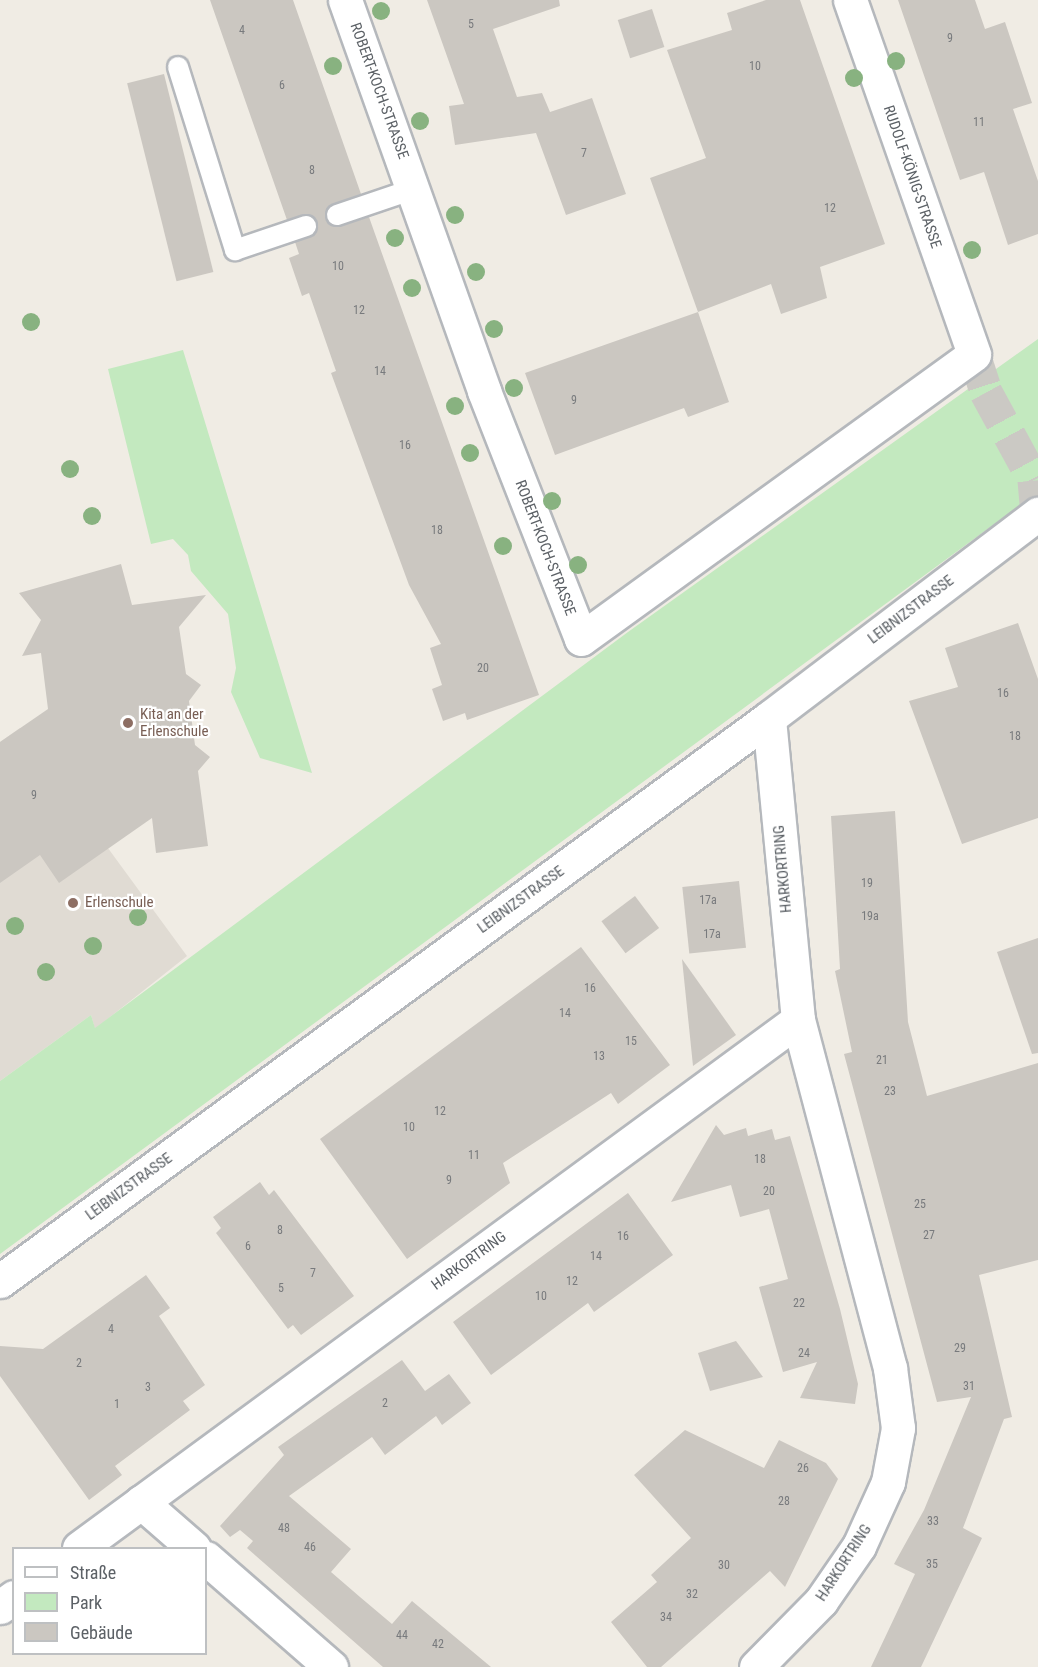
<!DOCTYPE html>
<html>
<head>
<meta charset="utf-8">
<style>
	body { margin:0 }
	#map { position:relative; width:1038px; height:1667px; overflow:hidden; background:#f0ece4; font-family:"Roboto Condensed",sans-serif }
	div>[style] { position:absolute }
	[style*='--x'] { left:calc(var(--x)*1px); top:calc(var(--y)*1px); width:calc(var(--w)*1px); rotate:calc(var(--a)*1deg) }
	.education>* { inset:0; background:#e0dbd3 }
	.green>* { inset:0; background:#c3e9bf }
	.building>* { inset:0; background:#cbc7c1; transform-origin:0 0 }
	.minor-tunnel>* { height:33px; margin-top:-16.5px; transform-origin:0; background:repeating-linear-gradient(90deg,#cbc9c4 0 33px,transparent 0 49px) }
	.roads { filter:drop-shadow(2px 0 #b5b8bc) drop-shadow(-2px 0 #b5b8bc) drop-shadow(0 2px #b5b8bc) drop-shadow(0 -2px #b5b8bc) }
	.service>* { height:20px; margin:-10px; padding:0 10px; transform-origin:10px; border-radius:10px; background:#fff }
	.minor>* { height:33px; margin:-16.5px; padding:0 16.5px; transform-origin:16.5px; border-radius:16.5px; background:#fff }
	.trees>* { width:18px; height:18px; margin:-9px; border-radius:50%; background:#88b280 }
	.dots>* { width:16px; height:16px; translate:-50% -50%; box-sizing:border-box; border:3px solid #fff; border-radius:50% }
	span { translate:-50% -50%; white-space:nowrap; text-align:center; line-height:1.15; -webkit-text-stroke:4.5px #fff; paint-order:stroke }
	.number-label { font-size:12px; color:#787a7d }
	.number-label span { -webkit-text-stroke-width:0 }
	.street-label { font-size:15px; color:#5c6166 }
	.education-label { font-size:15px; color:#785e54 }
	.left { translate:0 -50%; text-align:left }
	.legend { position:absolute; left:12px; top:1547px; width:195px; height:108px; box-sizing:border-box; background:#fff; border:2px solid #bec0c2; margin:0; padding:8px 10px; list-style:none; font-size:18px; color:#5c6166 }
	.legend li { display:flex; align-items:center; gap:12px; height:30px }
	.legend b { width:30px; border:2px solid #bec0c2 }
</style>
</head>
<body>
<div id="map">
	<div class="education">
		<div style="clip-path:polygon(20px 728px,187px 956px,95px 1029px,91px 1015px,0 1081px,0 742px)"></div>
	</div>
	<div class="green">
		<div style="clip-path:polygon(1038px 339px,1038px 492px,0 1254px,0 1081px,91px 1015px,95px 1028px,628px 632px)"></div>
		<div style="clip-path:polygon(183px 350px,312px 773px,260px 758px,231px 692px,236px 668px,228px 614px,191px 571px,188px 555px,173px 539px,151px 544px,108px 369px)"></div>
	</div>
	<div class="building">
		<div style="clip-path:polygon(210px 0,293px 0,361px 194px,328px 207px,326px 219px,335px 227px,369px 217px,539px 695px,467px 720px,465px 713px,443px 721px,432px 689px,442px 685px,430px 648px,441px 644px,409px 585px,331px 373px,336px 371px,309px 293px,302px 296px,289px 258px,299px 254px,295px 242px,315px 234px,317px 223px,308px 214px,287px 220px)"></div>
		<div style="clip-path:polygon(427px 0,559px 0,560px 6px,493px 29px,517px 97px,542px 93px,550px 112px,592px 98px,626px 194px,566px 215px,536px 133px,455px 145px,449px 106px,464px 104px)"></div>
		<div style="clip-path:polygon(766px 0,800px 0,885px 244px,820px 267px,827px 298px,781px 314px,771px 284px,698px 312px,729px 402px,688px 417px,684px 408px,555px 455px,525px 373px,698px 312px,650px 178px,706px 158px,667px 50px,732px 30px,727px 13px)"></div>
		<div style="clip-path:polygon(898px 0,975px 0,985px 29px,1005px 22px,1032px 103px,1013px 109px,1038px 181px,1038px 234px,1008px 245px,984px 172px,960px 180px)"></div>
		<div style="left:652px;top:9px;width:40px;height:36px;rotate:72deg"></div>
		<div style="left:164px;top:74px;width:204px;height:38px;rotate:76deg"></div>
		<div style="clip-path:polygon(121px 564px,132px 605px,206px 595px,179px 627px,186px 674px,201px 685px,189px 701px,195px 745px,210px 757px,198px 771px,208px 846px,156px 853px,152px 818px,59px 883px,40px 855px,0 883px,0 742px,48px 709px,41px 653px,22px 656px,41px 620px,19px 593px)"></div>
		<div style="clip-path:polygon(1018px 623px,1038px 679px,1038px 818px,962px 844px,909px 701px,958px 687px,945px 648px)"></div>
		<div style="clip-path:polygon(895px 811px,908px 1022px,927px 1096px,1038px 1063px,1038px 1260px,979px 1275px,1012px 1417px,1004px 1419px,963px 1528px,982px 1538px,921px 1667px,871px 1667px,915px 1574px,894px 1564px,924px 1510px,971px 1397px,937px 1402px,844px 1054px,852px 1052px,835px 971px,840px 969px,831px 816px)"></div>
		<div style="left:739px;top:881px;width:67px;height:57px;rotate:84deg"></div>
		<div style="left:635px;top:896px;width:40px;height:42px;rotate:53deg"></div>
		<div style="clip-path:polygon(1038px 938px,1038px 1053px,1032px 1054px,997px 952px)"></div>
		<div style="clip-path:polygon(581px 947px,670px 1065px,618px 1104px,611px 1093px,503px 1163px,510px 1183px,407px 1259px,320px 1139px)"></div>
		<div style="clip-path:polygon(682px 959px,736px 1035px,693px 1066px)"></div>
		<div style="clip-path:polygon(716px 1125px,724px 1135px,746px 1128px,748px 1136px,772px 1129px,775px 1140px,790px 1136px,840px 1309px,858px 1384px,855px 1404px,800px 1398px,817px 1362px,783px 1372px,759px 1287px,788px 1279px,769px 1209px,740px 1217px,731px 1185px,671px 1202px)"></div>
		<div style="clip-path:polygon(260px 1182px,269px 1195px,274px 1190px,354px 1296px,301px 1335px,293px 1325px,288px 1329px,216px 1233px,221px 1228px,213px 1217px)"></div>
		<div style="clip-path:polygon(628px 1193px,673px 1255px,594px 1312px,588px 1303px,491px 1375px,453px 1322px)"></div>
		<div style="clip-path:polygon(146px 1275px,170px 1308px,159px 1316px,205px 1385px,183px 1401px,190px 1410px,115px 1466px,122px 1475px,89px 1500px,0 1376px,0 1346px,43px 1349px)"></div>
		<div style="clip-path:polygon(736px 1341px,763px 1377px,710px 1391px,698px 1353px)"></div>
		<div style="clip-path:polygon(402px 1360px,425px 1391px,449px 1374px,471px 1403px,442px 1425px,436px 1416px,385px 1455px,372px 1437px,289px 1496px,351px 1549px,331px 1572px,360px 1597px,392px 1624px,412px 1601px,491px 1667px,383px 1667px,247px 1548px,253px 1541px,240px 1530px,230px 1537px,220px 1526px,284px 1455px,278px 1447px)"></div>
		<div style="clip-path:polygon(685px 1430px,764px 1468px,779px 1440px,826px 1463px,838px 1479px,785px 1587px,770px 1571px,661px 1667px,647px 1667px,611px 1622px,657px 1582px,651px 1575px,691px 1538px,634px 1475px)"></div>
	</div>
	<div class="minor-tunnel">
		<div style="--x:974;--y:354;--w:40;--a:72"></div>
		<div style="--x:986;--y:392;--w:100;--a:61.4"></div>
		<div style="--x:1034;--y:480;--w:35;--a:85"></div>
	</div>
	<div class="roads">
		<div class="service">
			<div style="--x:178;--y:67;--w:192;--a:72.7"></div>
			<div style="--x:235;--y:250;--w:75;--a:-18.7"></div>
			<div style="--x:337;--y:215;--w:81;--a:-18.7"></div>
		</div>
		<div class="minor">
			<div style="--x:345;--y:0;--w:415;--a:70.4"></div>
			<div style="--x:484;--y:391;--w:266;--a:68.6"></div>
			<div style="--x:581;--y:639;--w:485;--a:-35.9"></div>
			<div style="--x:974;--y:354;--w:375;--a:-109.3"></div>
			<div style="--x:0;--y:1281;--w:953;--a:-36.21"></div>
			<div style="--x:769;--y:718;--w:338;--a:-37.2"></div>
			<div style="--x:141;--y:1502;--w:70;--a:41"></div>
			<div style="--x:79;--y:1548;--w:892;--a:-36.29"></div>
			<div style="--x:206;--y:1558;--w:166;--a:41.1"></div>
			<div style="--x:0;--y:1607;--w:17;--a:-36"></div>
			<div style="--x:756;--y:1667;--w:93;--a:-45.4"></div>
			<div style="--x:821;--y:1601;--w:67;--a:-55.4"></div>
			<div style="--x:859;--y:1546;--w:70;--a:-65.6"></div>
			<div style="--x:888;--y:1482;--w:55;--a:-79.5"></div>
			<div style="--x:898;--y:1428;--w:61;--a:-97.6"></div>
			<div style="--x:890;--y:1368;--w:360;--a:-104.8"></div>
			<div style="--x:798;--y:1020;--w:303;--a:-95.5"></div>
		</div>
	</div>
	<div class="trees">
		<div style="left:381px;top:11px"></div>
		<div style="left:896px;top:61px"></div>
		<div style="left:333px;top:66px"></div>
		<div style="left:854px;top:78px"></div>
		<div style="left:420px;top:121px"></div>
		<div style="left:455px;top:215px"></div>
		<div style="left:395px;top:238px"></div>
		<div style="left:972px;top:250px"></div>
		<div style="left:476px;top:272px"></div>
		<div style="left:412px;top:288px"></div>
		<div style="left:31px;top:322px"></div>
		<div style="left:494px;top:329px"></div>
		<div style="left:514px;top:388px"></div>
		<div style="left:455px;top:406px"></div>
		<div style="left:470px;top:453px"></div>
		<div style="left:70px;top:469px"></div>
		<div style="left:552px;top:501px"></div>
		<div style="left:92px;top:516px"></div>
		<div style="left:503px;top:546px"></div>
		<div style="left:578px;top:565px"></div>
		<div style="left:138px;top:917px"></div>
		<div style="left:15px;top:926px"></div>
		<div style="left:93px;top:946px"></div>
		<div style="left:46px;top:972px"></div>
	</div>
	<div class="dots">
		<div style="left:128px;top:723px;background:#8d6e63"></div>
		<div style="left:73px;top:903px;background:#8d6e63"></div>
	</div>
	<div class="number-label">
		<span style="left:471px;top:25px">5</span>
		<span style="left:242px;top:31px">4</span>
		<span style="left:950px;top:39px">9</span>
		<span style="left:755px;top:67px">10</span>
		<span style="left:282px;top:86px">6</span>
		<span style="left:979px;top:123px">11</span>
		<span style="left:584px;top:154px">7</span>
		<span style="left:312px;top:171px">8</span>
		<span style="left:830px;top:209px">12</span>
		<span style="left:338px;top:267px">10</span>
		<span style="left:359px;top:311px">12</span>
		<span style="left:380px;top:372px">14</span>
		<span style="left:574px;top:401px">9</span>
		<span style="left:405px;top:446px">16</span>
		<span style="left:437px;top:531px">18</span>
		<span style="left:483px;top:669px">20</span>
		<span style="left:1003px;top:694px">16</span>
		<span style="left:1015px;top:737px">18</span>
		<span style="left:34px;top:796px">9</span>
		<span style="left:867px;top:884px">19</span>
		<span style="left:708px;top:901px">17a</span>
		<span style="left:870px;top:917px">19a</span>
		<span style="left:712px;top:935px">17a</span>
		<span style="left:590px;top:989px">16</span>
		<span style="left:565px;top:1014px">14</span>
		<span style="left:631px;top:1042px">15</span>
		<span style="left:599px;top:1057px">13</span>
		<span style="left:882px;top:1061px">21</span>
		<span style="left:890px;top:1092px">23</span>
		<span style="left:440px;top:1112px">12</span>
		<span style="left:409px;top:1128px">10</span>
		<span style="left:474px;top:1156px">11</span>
		<span style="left:760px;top:1160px">18</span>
		<span style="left:449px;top:1181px">9</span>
		<span style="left:769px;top:1192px">20</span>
		<span style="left:920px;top:1205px">25</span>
		<span style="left:280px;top:1231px">8</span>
		<span style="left:929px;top:1236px">27</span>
		<span style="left:623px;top:1237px">16</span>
		<span style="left:248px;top:1247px">6</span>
		<span style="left:596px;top:1257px">14</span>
		<span style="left:313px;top:1274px">7</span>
		<span style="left:572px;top:1282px">12</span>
		<span style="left:281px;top:1289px">5</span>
		<span style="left:541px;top:1297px">10</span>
		<span style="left:799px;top:1304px">22</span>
		<span style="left:111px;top:1330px">4</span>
		<span style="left:960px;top:1349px">29</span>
		<span style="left:804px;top:1354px">24</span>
		<span style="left:79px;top:1364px">2</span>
		<span style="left:969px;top:1387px">31</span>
		<span style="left:148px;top:1388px">3</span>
		<span style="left:385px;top:1404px">2</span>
		<span style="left:117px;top:1405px">1</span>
		<span style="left:803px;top:1469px">26</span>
		<span style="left:784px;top:1502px">28</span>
		<span style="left:933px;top:1522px">33</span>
		<span style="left:284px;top:1529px">48</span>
		<span style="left:310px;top:1548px">46</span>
		<span style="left:932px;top:1565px">35</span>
		<span style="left:724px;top:1566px">30</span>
		<span style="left:692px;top:1595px">32</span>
		<span style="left:666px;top:1618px">34</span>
		<span style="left:402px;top:1636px">44</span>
		<span style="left:438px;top:1645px">42</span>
	</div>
	<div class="street-label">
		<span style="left:379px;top:91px;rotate:70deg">ROBERT-KOCH-STRASSE</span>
		<span style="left:912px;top:177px;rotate:71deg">RUDOLF-KÖNIG-STRASSE</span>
		<span style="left:545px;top:548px;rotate:69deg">ROBERT-KOCH-STRASSE</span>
		<span style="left:911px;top:610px;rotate:-37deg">LEIBNIZSTRASSE</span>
		<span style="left:783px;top:869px;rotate:-95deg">HARKORTRING</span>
		<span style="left:521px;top:900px;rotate:-36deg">LEIBNIZSTRASSE</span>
		<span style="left:129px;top:1187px;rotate:-36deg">LEIBNIZSTRASSE</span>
		<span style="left:469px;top:1261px;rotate:-36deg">HARKORTRING</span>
		<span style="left:844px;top:1563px;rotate:-57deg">HARKORTRING</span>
	</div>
	<div class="education-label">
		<span class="left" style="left:140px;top:723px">Kita an der<br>Erlenschule</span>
		<span class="left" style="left:85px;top:903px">Erlenschule</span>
	</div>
	<ul class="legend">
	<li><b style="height:8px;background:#fff"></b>Straße</li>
	<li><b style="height:16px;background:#c3e9bf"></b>Park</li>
	<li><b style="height:16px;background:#cbc7c1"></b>Gebäude</li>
	</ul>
</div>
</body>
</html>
